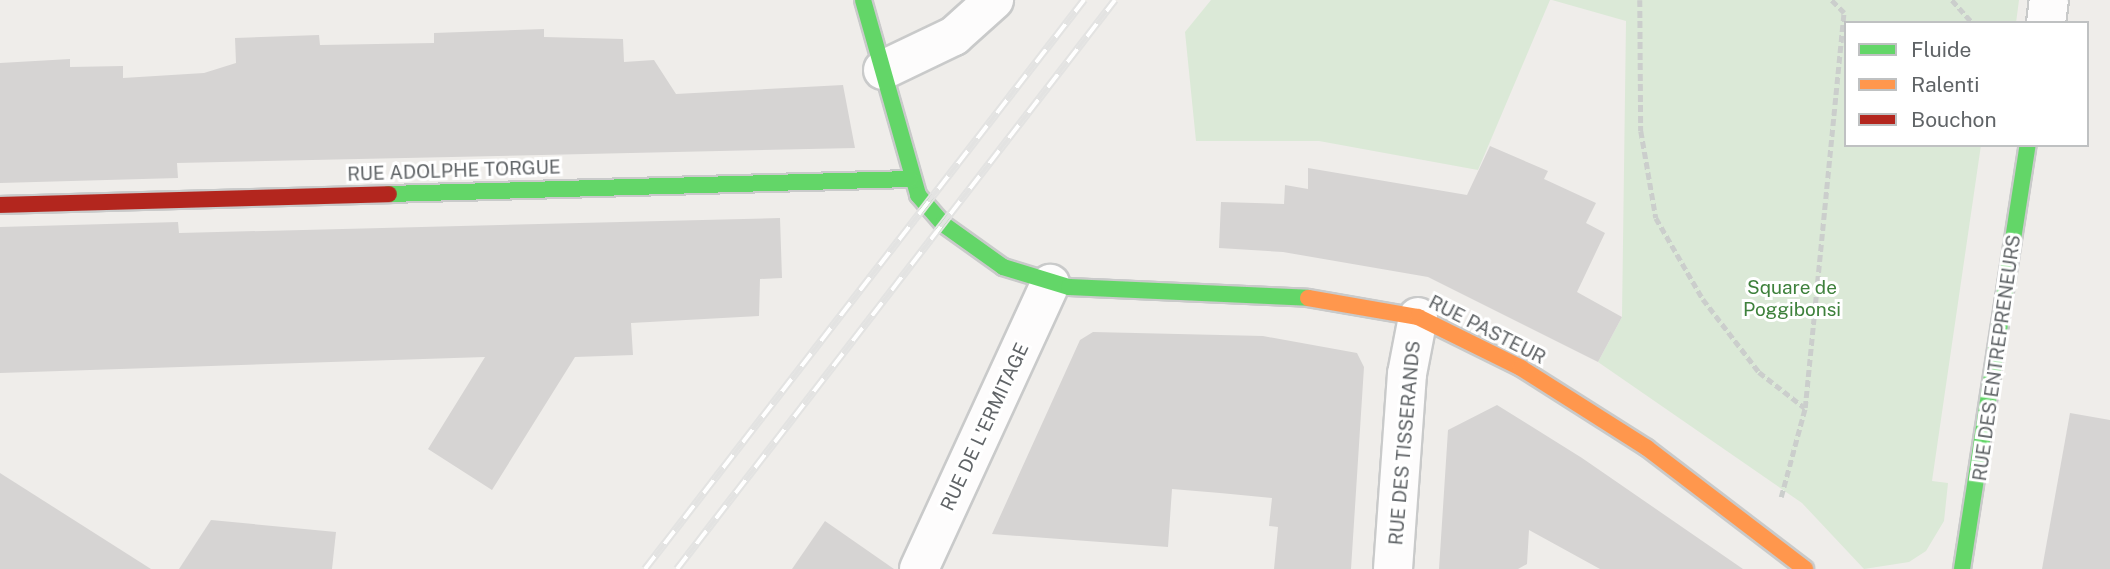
<!DOCTYPE html>
<html>
<head>
<meta charset="utf-8">
<style>
	body { margin:0 }
	#map { position:relative; width:2110px; height:569px; overflow:hidden; background:#efedea; font-family:"Public Sans",sans-serif }
	div>[style] { position:absolute }
	[style*='--x'] { left:calc(var(--x)*1px); top:calc(var(--y)*1px); width:calc(var(--w)*1px); rotate:calc(var(--a)*1deg) }
	.green>* { inset:0; background:#dbe9d7 }
	.building>* { inset:0; background:#d6d4d3 }
	.path>* { height:4.5px; margin-top:-2.25px; transform-origin:0; background:repeating-linear-gradient(90deg,#cbcecc 0 7px,transparent 0 10.5px) }
	.roads { filter:drop-shadow(2px 0 #c9caca) drop-shadow(-2px 0 #c9caca) drop-shadow(0 2px #c9caca) drop-shadow(0 -2px #c9caca) }
	.street>* { height:38px; margin:-19px; padding:0 19px; transform-origin:19px; border-radius:19px; background:#fdfcfc }
	.fast>* { height:16px; margin:-8px; padding:0 8px; transform-origin:8px; border-radius:8px; background:#63d668 }
	.slow>* { height:16px; margin:-8px; padding:0 8px; transform-origin:8px; border-radius:8px; background:#ff974d }
	.jam>* { height:16px; margin:-8px; padding:0 8px; transform-origin:8px; border-radius:8px; background:#b3261e }
	.rail>* { height:8px; margin-top:-4px; transform-origin:0; background:repeating-linear-gradient(90deg,#fff 0 16px,#e3e3e2 0 32px); box-sizing:border-box; border-block:2px solid #e3e3e2 }
	span { translate:-50% -50%; white-space:nowrap; text-align:center; line-height:1.15; -webkit-text-stroke:6px #fff; paint-order:stroke }
	.street-label { font-size:19px; color:#606467 }
	.park-label { font-size:19px; color:#3e813c }
	.legend { position:absolute; left:1844px; top:21px; width:245px; height:126px; box-sizing:border-box; background:#fff; border:2px solid #bfc1c2; margin:0; padding:9px 12px; list-style:none; font-size:21px; color:#606467 }
	.legend li { display:flex; align-items:center; gap:14px; height:35px }
	.legend b { width:35px; border:2px solid #bfc1c2 }
</style>
</head>
<body>
<div id="map">
	<div class="green">
		<div style="clip-path:polygon(1211px 0,1550px 0,1478px 170px,1319px 141px,1196px 141px,1185px 32px)"></div>
		<div style="clip-path:polygon(1552px 0,2019px 0,2016px 23px,1846px 23px,1846px 145px,1981px 145px,1932px 481px,1948px 483px,1944px 521px,1926px 551px,1909px 562px,1864px 569px,1802px 503px,1598px 362px,1622px 317px,1626px 21px)"></div>
	</div>
	<div class="building">
		<div style="clip-path:polygon(544px 29px,544px 37px,623px 39px,624px 62px,654px 60px,676px 94px,843px 85px,855px 148px,177px 163px,178px 178px,0 183px,0 63px,70px 59px,70px 67px,123px 66px,123px 78px,204px 73px,236px 63px,235px 38px,319px 35px,320px 45px,434px 43px,434px 33px)"></div>
		<div style="clip-path:polygon(1490px 146px,1548px 171px,1544px 179px,1596px 203px,1586px 223px,1605px 233px,1577px 292px,1622px 317px,1598px 362px,1428px 277px,1283px 252px,1219px 248px,1221px 202px,1284px 204px,1285px 185px,1308px 189px,1308px 168px,1467px 195px)"></div>
		<div style="clip-path:polygon(780px 218px,782px 278px,760px 279px,759px 316px,631px 323px,633px 355px,575px 357px,492px 490px,428px 449px,485px 357px,0 373px,0 227px,178px 222px,179px 233px)"></div>
		<div style="clip-path:polygon(1093px 332px,1263px 336px,1357px 353px,1364px 367px,1351px 569px,1274px 569px,1278px 527px,1269px 526px,1272px 498px,1220px 493px,1172px 489px,1168px 547px,992px 534px,1080px 340px)"></div>
		<div style="clip-path:polygon(1497px 405px,1582px 458px,1743px 569px,1600px 569px,1529px 530px,1527px 564px,1518px 569px,1439px 569px,1448px 430px)"></div>
		<div style="clip-path:polygon(2070px 413px,2110px 420px,2110px 569px,2042px 569px)"></div>
		<div style="clip-path:polygon(0 473px,151px 569px,0 569px)"></div>
		<div style="clip-path:polygon(211px 520px,336px 532px,332px 569px,179px 569px)"></div>
		<div style="clip-path:polygon(825px 521px,894px 569px,792px 569px)"></div>
	</div>
	<div class="path">
		<div style="--x:1640;--y:0;--w:131;--a:89.6"></div>
		<div style="--x:1641;--y:131;--w:88;--a:80.2"></div>
		<div style="--x:1656;--y:218;--w:94;--a:59.9"></div>
		<div style="--x:1703;--y:299;--w:92;--a:52.5"></div>
		<div style="--x:1759;--y:372;--w:58;--a:38"></div>
		<div style="--x:1952;--y:0;--w:31;--a:48"></div>
		<div style="--x:1781;--y:497;--w:92;--a:-74.9"></div>
		<div style="--x:1805;--y:408;--w:397;--a:-84.4"></div>
		<div style="--x:1844;--y:13;--w:18;--a:-135"></div>
	</div>
	<div class="roads">
		<div class="street">
			<div style="--x:2046;--y:23;--w:23;--a:-83"></div>
			<div style="--x:883;--y:70;--w:79;--a:-25.6"></div>
			<div style="--x:954;--y:36;--w:54;--a:-42"></div>
			<div style="--x:919;--y:569;--w:314;--a:-65.3"></div>
			<div style="--x:1393;--y:569;--w:196;--a:-85.9"></div>
			<div style="--x:1407;--y:374;--w:58;--a:-79.1"></div>
		</div>
		<div class="fast">
			<div style="--x:863;--y:0;--w:203;--a:74.2"></div>
			<div style="--x:918;--y:195;--w:38;--a:49"></div>
			<div style="--x:943;--y:224;--w:74;--a:35.6"></div>
			<div style="--x:1003;--y:267;--w:69;--a:16.9"></div>
			<div style="--x:1069;--y:287;--w:239;--a:2.6"></div>
			<div style="--x:389;--y:194;--w:521;--a:-1.65"></div>
			<div style="--x:1962;--y:569;--w:429;--a:-81.2"></div>
		</div>
		<div class="slow">
			<div style="--x:1308;--y:298;--w:112;--a:9.8"></div>
			<div style="--x:1418;--y:317;--w:115;--a:26.3"></div>
			<div style="--x:1521;--y:368;--w:149;--a:32.4"></div>
			<div style="--x:1647;--y:448;--w:199;--a:37.4"></div>
		</div>
		<div class="jam">
			<div style="--x:0;--y:205;--w:389;--a:-1.6"></div>
		</div>
	</div>
	<div class="rail">
		<div style="--x:645;--y:569;--w:719;--a:-52.35"></div>
		<div style="--x:677;--y:569;--w:718;--a:-52.41"></div>
	</div>
	<div class="street-label">
		<span style="left:454px;top:171px;rotate:-2deg">RUE ADOLPHE TORGUE</span>
		<span style="left:1487px;top:330px;rotate:27deg">RUE PASTEUR</span>
		<span style="left:1997px;top:358px;rotate:-82deg">RUE DES ENTREPRENEURS</span>
		<span style="left:985px;top:427px;rotate:-65deg">RUE DE L'ERMITAGE</span>
		<span style="left:1405px;top:443px;rotate:-85deg">RUE DES TISSERANDS</span>
	</div>
	<div class="park-label">
		<span style="left:1792px;top:299px">Square de<br>Poggibonsi</span>
	</div>
	<ul class="legend">
	<li><b style="height:9px;background:#63d668"></b>Fluide</li>
	<li><b style="height:9px;background:#ff974d"></b>Ralenti</li>
	<li><b style="height:9px;background:#b3261e"></b>Bouchon</li>
	</ul>
</div>
</body>
</html>
